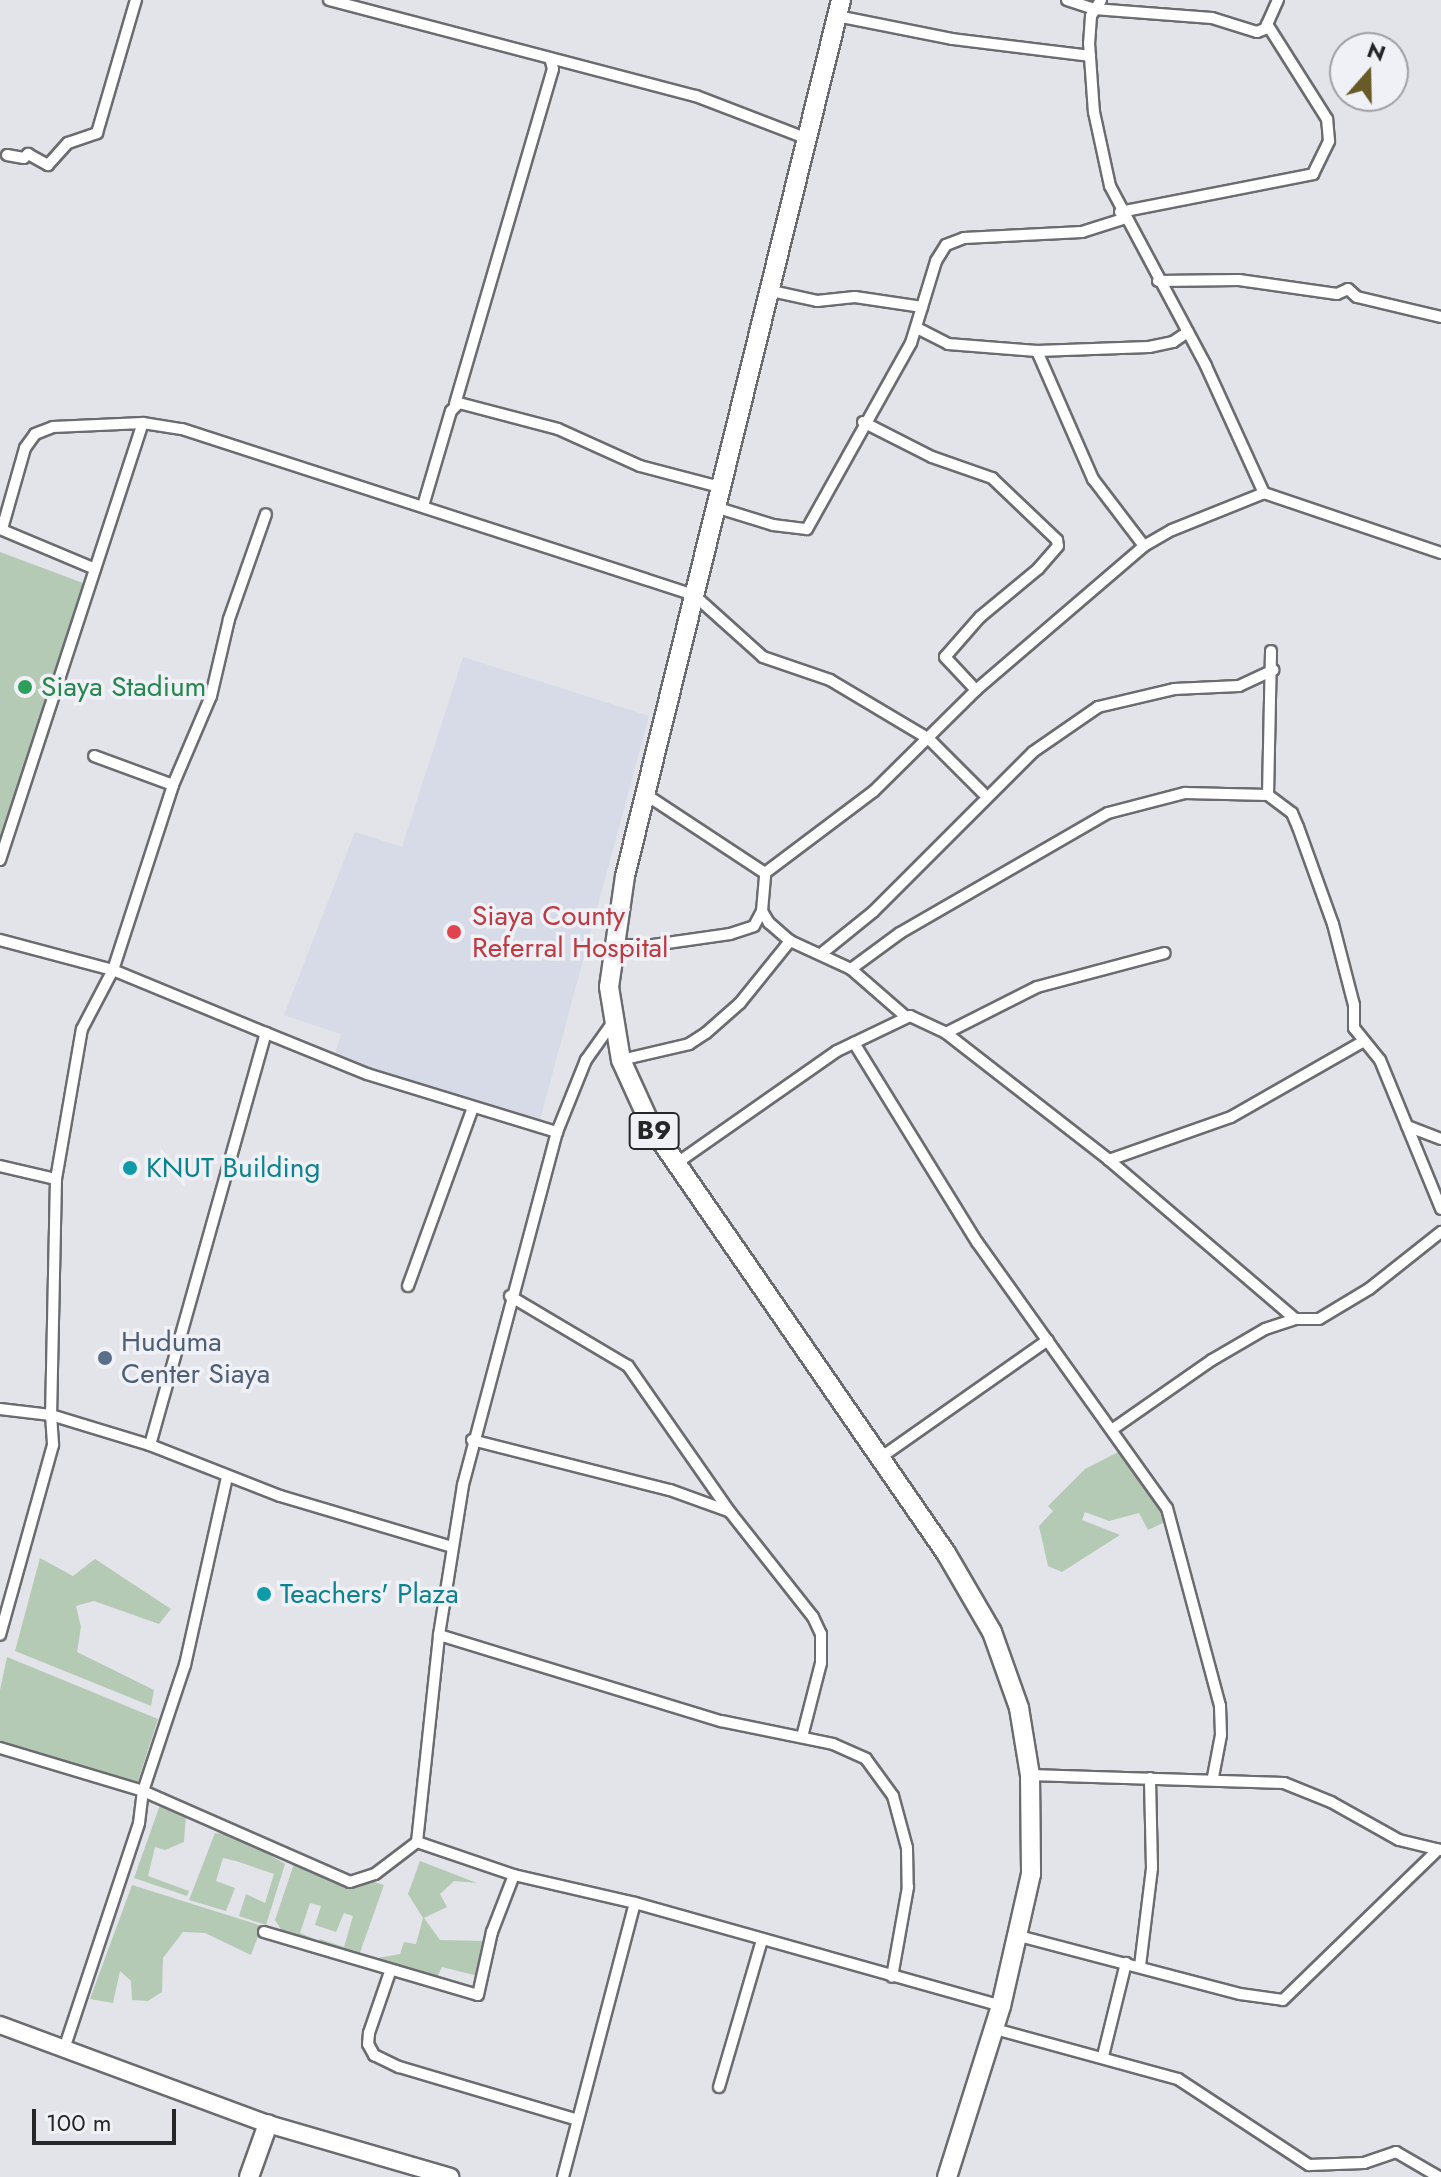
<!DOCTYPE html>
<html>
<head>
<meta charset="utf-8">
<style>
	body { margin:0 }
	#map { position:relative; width:1441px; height:2177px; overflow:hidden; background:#e3e4e9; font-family:Jost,sans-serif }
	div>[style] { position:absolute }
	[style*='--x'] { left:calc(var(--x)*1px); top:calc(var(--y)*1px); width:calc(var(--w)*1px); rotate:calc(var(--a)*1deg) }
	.built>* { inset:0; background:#d7dae7 }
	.green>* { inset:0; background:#b4cab4 }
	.roads { filter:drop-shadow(2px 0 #6b6c70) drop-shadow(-2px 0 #6b6c70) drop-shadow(0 2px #6b6c70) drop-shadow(0 -2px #6b6c70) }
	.street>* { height:10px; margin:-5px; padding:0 5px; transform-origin:5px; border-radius:5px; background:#fff }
	.primary>* { height:16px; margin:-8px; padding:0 8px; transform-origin:8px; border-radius:8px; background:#fff }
	.highway>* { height:18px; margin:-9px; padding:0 9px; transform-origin:9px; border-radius:9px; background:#fff }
	.dots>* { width:22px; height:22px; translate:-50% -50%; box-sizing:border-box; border:4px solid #f0f1f7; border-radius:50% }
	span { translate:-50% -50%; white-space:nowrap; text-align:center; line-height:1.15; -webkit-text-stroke:7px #f0f1f7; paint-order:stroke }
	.shield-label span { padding:2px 6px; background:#f0f1f7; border:2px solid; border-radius:6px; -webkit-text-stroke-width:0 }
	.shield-label { font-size:26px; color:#262628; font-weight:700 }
	.leisure-label { font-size:28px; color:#27864d }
	.left { translate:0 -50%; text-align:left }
	.health-label { font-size:28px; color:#be3a42 }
	.culture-label { font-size:28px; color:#0d838f }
	.service-label { font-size:28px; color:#4e5e75 }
	.north { position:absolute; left:1329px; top:32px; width:80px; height:80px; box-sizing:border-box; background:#f0f1f7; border:2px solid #9fa0a4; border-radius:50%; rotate:20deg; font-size:22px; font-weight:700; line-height:32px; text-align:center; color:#262628 }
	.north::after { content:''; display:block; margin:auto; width:28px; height:36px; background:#685b28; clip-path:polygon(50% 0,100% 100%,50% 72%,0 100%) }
	.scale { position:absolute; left:32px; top:2109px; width:144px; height:36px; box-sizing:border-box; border:4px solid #262628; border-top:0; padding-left:10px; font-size:24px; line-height:28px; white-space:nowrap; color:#262628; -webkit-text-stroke:6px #f0f1f7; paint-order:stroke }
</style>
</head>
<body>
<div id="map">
	<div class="built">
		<div style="clip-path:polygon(463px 657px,649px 716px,538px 1127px,333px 1060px,341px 1034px,284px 1015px,355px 832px,402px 847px)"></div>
	</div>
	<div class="green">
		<div style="clip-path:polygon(0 552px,83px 583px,0 856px)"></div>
		<div style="clip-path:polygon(1130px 1446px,1167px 1521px,1148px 1530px,1139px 1513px,1109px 1521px,1085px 1512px,1082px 1520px,1120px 1535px,1062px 1572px,1048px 1566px,1039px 1526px,1053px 1511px,1048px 1506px,1085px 1469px)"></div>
		<div style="clip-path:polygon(40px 1558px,73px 1576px,95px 1559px,171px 1609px,159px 1624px,94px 1601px,76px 1606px,81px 1627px,77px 1652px,154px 1690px,151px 1706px,15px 1651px)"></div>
		<div style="clip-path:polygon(7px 1657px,158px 1719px,137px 1784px,0 1747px,0 1690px)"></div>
		<div style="clip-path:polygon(160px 1805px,186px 1814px,184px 1842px,165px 1850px,155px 1847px,148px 1876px,189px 1891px,187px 1896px,134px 1878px)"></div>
		<div style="clip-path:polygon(215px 1833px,240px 1836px,285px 1864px,266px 1925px,239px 1916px,246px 1894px,265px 1903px,274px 1874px,236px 1861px,223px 1858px,216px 1881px,235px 1888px,226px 1911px,189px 1900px)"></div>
		<div style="clip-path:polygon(296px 1858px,384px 1885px,358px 1958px,319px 1945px,320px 1939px,344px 1947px,353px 1916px,344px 1913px,336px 1932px,315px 1925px,321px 1906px,310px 1903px,300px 1933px,317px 1940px,316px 1945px,285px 1936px,275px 1920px)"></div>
		<div style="clip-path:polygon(420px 1861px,477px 1883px,454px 1881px,440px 1894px,447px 1907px,424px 1918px,440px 1940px,485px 1941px,478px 1976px,442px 1967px,436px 1979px,372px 1959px,400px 1954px,404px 1942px,416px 1944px,423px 1918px,408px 1894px)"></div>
		<div style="clip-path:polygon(132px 1885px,262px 1926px,251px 1955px,205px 1933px,183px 1932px,163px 1958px,162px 1992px,148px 2001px,132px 2000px,131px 1981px,120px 1971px,113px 2003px,90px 1999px)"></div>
	</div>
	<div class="roads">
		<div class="street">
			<div style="--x:329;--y:0;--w:379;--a:14.7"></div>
			<div style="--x:696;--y:96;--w:120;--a:21"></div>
			<div style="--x:1067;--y:0;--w:28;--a:18"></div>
			<div style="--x:1094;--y:9;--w:118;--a:4.4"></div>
			<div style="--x:1212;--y:18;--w:47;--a:17.3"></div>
			<div style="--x:1257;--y:32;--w:9;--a:-21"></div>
			<div style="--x:1265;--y:29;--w:32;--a:-66"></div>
			<div style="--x:1101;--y:0;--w:19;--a:122"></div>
			<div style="--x:1091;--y:16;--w:27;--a:94"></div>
			<div style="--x:1089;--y:43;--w:69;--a:85.9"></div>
			<div style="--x:1094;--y:112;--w:76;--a:77.8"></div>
			<div style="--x:1110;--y:186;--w:204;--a:61.9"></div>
			<div style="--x:1206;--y:366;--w:140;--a:65.5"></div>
			<div style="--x:837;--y:16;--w:117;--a:11.3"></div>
			<div style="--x:952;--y:39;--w:139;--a:7"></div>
			<div style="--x:7;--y:155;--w:17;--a:10"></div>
			<div style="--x:24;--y:158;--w:6;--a:-45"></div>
			<div style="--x:28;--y:154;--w:23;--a:29"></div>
			<div style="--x:48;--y:165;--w:30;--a:-48"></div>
			<div style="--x:68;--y:143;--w:31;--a:-19"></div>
			<div style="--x:97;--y:133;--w:139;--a:-73.7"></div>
			<div style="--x:1120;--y:212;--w:197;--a:-11.1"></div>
			<div style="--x:1313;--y:174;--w:37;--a:-64"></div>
			<div style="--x:1329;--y:141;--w:22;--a:-95"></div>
			<div style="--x:1327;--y:119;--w:112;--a:-122.3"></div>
			<div style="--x:1158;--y:281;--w:81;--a:-0.7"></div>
			<div style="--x:1239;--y:280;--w:99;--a:8.1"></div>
			<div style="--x:1337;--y:294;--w:12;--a:-24"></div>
			<div style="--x:1348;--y:289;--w:12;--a:42"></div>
			<div style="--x:1357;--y:297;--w:86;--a:13.4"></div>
			<div style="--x:767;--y:290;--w:51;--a:12.4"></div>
			<div style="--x:817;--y:301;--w:38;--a:-6"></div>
			<div style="--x:855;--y:297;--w:68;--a:8.5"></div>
			<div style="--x:917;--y:328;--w:35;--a:27"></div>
			<div style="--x:948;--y:344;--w:89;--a:4.5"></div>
			<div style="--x:1037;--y:351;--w:112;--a:-2"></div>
			<div style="--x:1149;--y:347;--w:25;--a:-12"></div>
			<div style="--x:1173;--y:342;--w:18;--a:-34"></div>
			<div style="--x:1037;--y:351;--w:140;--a:66.4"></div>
			<div style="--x:1093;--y:479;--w:84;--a:52.7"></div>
			<div style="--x:455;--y:404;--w:349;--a:-73.7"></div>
			<div style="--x:553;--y:69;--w:11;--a:-105"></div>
			<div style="--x:863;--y:422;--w:77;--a:26.9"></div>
			<div style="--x:932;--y:457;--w:64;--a:19.3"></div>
			<div style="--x:992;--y:478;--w:90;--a:43.6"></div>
			<div style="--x:1057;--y:540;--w:6;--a:81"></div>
			<div style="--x:1058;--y:546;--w:30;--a:131"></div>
			<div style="--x:1038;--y:569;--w:75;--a:140.4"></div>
			<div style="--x:980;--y:617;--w:53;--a:131.2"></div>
			<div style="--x:945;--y:657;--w:45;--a:46.8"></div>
			<div style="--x:423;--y:506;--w:99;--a:-73.6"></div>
			<div style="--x:451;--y:411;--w:11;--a:-45"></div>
			<div style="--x:459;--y:403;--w:102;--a:14.7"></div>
			<div style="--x:558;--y:429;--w:90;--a:24.3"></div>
			<div style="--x:640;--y:466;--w:83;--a:14.7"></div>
			<div style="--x:715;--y:507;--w:61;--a:17.2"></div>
			<div style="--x:773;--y:525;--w:34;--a:7"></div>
			<div style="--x:807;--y:529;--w:213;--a:-60.8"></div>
			<div style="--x:911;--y:343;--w:86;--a:-73"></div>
			<div style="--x:936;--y:261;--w:19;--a:-58"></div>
			<div style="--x:946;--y:245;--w:19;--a:-21"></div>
			<div style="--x:964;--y:238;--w:118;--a:-2.9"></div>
			<div style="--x:1082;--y:232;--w:43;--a:-17.6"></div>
			<div style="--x:0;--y:529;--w:103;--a:22.8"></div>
			<div style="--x:2;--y:529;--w:84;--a:-74.1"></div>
			<div style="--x:25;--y:448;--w:17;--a:-54"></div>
			<div style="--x:35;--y:434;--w:19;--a:-21"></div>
			<div style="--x:53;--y:427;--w:90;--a:-2.5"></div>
			<div style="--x:173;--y:785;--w:97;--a:-66.9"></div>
			<div style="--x:211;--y:696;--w:79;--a:-76.8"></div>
			<div style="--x:229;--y:619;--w:111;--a:-70.6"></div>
			<div style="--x:645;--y:794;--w:144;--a:33.4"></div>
			<div style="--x:1268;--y:795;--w:144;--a:-88.8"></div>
			<div style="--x:0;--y:860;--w:460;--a:-71.9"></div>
			<div style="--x:143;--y:423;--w:39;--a:9"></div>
			<div style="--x:182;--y:429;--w:538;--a:17.96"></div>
			<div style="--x:694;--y:595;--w:93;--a:41.9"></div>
			<div style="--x:763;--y:657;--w:71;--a:18.9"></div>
			<div style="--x:830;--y:680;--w:115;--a:30.8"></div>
			<div style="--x:929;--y:739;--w:82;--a:45"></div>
			<div style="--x:0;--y:940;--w:117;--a:14.9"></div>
			<div style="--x:113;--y:970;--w:165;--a:22.4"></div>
			<div style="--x:613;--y:945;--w:40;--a:0"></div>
			<div style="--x:653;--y:945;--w:78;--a:-8.1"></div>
			<div style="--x:730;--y:934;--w:25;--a:-18"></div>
			<div style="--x:754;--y:926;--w:17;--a:-62"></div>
			<div style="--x:821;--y:954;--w:67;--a:-38.9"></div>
			<div style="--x:873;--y:912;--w:226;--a:-45"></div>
			<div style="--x:1033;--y:752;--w:79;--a:-34.7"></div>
			<div style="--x:1098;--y:707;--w:78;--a:-13.3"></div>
			<div style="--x:1174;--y:689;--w:65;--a:-2.6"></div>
			<div style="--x:1239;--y:686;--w:38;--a:-25"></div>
			<div style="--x:851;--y:969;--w:61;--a:-36.3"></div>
			<div style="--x:900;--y:933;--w:240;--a:-30"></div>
			<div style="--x:1108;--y:813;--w:80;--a:-14.6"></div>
			<div style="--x:1185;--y:793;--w:83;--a:1.4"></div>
			<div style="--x:1268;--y:795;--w:30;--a:37"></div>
			<div style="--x:1292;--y:813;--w:15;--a:67"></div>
			<div style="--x:1298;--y:827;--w:103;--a:70.2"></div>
			<div style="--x:1333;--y:924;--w:84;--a:75.5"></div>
			<div style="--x:1354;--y:1005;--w:23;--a:90"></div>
			<div style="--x:1354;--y:1028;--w:41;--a:50.9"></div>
			<div style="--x:1380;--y:1060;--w:161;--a:67.7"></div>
			<div style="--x:905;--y:1016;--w:72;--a:-139"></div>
			<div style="--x:851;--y:969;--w:67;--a:-155.3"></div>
			<div style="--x:790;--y:941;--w:28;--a:-139"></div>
			<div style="--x:769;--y:923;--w:14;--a:-120"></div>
			<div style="--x:762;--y:911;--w:38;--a:-85"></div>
			<div style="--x:765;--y:873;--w:136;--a:-37"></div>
			<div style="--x:874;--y:791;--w:144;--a:-44.7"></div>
			<div style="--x:976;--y:690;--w:221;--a:-40.6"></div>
			<div style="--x:1144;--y:546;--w:32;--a:-30"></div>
			<div style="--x:1172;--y:530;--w:99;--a:-21.9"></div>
			<div style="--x:1264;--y:493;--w:187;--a:18.7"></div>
			<div style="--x:946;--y:1033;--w:102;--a:-26.8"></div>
			<div style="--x:1037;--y:987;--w:132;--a:-14.9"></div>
			<div style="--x:854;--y:1043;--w:234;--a:58.3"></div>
			<div style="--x:977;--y:1242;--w:327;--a:54.5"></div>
			<div style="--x:1167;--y:1508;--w:205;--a:75"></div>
			<div style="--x:1220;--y:1706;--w:29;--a:88"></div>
			<div style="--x:1221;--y:1735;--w:43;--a:100.8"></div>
			<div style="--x:621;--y:1060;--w:70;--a:-13.2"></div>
			<div style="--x:689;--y:1044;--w:20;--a:-33"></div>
			<div style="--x:706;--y:1033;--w:45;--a:-41.4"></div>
			<div style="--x:740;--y:1003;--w:80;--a:-51.1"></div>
			<div style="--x:1407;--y:1126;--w:36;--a:21"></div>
			<div style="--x:1109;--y:1160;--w:129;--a:-19.4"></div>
			<div style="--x:1231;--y:1117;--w:153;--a:-29.7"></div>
			<div style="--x:677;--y:1163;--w:195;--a:-35"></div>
			<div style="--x:837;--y:1051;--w:81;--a:-25.6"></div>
			<div style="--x:910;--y:1016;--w:40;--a:25"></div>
			<div style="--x:946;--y:1033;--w:207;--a:37.9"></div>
			<div style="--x:1109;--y:1160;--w:245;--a:40.5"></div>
			<div style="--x:1295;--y:1319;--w:24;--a:0"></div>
			<div style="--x:1319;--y:1319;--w:58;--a:-31"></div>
			<div style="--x:1369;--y:1289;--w:92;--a:-38.4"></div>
			<div style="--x:0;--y:1166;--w:57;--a:13.1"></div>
			<div style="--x:56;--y:1179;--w:236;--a:91.2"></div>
			<div style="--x:51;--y:1415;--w:103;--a:16.9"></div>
			<div style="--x:150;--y:1445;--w:140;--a:21.4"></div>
			<div style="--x:280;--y:1496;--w:179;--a:16.5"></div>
			<div style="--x:56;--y:1179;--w:152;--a:-80.2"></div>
			<div style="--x:82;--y:1029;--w:67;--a:-62.3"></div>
			<div style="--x:113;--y:970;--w:194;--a:-72"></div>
			<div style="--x:173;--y:785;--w:84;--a:-159.8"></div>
			<div style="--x:408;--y:1286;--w:190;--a:-70"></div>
			<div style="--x:510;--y:1296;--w:137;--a:30.7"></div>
			<div style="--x:628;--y:1366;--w:178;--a:55.1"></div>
			<div style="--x:730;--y:1512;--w:134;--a:51.7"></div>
			<div style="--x:813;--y:1617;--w:19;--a:65"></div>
			<div style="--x:821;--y:1634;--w:29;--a:90"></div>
			<div style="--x:821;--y:1663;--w:76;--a:104.4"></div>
			<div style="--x:0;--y:1409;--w:51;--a:6.7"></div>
			<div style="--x:51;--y:1415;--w:30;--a:86"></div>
			<div style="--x:53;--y:1445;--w:197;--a:105.6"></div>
			<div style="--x:1113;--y:1429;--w:121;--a:-34.9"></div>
			<div style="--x:1212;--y:1360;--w:61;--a:-30.3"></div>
			<div style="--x:1265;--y:1329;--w:32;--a:-18"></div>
			<div style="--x:472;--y:1440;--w:204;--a:14.2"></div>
			<div style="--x:670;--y:1490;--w:62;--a:19.9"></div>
			<div style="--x:150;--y:1445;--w:428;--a:-74.3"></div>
			<div style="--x:266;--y:1033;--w:109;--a:22.1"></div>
			<div style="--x:367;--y:1074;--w:199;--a:17"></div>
			<div style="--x:557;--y:1132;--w:78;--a:-68.1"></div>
			<div style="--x:586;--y:1060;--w:47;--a:-54.6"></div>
			<div style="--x:880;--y:1458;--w:205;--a:-35.1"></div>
			<div style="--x:439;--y:1635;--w:295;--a:17"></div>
			<div style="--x:721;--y:1721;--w:114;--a:11.6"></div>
			<div style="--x:833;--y:1744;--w:36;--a:24"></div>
			<div style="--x:866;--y:1759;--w:46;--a:53.9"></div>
			<div style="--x:893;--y:1796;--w:54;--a:74.9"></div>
			<div style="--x:907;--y:1848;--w:39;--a:89"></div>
			<div style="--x:908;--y:1887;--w:91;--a:100.1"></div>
			<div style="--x:0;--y:1748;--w:149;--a:16.7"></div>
			<div style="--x:143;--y:1791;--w:226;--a:23.7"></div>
			<div style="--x:350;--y:1882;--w:26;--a:-18"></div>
			<div style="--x:375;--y:1874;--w:53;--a:-37.3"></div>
			<div style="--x:417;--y:1842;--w:208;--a:-83.9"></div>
			<div style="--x:439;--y:1635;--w:152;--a:-80.9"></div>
			<div style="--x:463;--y:1485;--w:365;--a:-75.1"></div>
			<div style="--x:1030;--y:1775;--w:254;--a:1.8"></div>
			<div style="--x:1284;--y:1783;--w:51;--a:22"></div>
			<div style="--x:1331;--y:1802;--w:78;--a:29.2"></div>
			<div style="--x:1399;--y:1840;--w:42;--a:13.7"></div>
			<div style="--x:417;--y:1842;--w:102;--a:18.8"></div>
			<div style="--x:514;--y:1875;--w:124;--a:13"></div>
			<div style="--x:635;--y:1903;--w:380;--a:15.7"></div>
			<div style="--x:264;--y:1932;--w:223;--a:16.4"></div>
			<div style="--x:478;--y:1995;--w:65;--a:-77.5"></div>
			<div style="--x:492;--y:1932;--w:61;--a:-68.9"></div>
			<div style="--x:1019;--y:1936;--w:228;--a:14.7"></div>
			<div style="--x:1240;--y:1994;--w:43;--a:7.9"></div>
			<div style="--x:1283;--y:2000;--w:216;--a:-44.1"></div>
			<div style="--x:1140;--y:1966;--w:99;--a:-83"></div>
			<div style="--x:1152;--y:1868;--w:90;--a:-91.3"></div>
			<div style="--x:390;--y:1972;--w:65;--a:109"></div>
			<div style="--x:369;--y:2033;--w:11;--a:95"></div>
			<div style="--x:368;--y:2044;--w:13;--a:61"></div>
			<div style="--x:374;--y:2055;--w:28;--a:26"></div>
			<div style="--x:399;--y:2067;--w:183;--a:16.5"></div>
			<div style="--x:995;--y:2029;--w:190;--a:15.3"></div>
			<div style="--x:1178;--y:2079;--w:157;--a:33.3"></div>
			<div style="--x:1309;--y:2165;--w:55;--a:-2.1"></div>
			<div style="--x:1364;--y:2163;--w:34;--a:-19"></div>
			<div style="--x:1396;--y:2152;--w:50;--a:30.2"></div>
			<div style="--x:64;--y:2049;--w:238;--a:-71.6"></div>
			<div style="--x:139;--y:1823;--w:32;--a:-83"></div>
			<div style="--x:143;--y:1791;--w:133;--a:-71.6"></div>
			<div style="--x:185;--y:1665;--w:193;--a:-77.4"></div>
			<div style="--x:1103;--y:2056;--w:96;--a:-76.1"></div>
			<div style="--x:719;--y:2087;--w:153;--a:-73.7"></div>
			<div style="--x:563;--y:2177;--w:283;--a:-75.3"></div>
		</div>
		<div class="primary">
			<div style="--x:0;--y:2025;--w:286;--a:20.3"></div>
			<div style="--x:268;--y:2124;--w:190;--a:16.2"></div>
		</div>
		<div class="highway">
			<div style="--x:841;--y:0;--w:902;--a:103.85"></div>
			<div style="--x:625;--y:876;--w:112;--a:98.2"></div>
			<div style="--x:609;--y:987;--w:74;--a:80.7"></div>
			<div style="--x:621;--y:1060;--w:75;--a:65.5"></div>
			<div style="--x:652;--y:1128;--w:517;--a:55.33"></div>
			<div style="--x:946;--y:1553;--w:91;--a:59.8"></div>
			<div style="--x:992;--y:1632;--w:81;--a:70.4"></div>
			<div style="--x:1019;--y:1708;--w:68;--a:80.7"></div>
			<div style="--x:1030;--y:1775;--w:99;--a:89.4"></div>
			<div style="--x:1031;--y:1874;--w:135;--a:102.8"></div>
			<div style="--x:1001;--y:2006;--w:179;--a:107.5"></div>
			<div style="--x:249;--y:2177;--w:56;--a:-70.3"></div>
		</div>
	</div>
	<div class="dots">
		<div style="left:25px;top:687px;background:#2e9e5b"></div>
		<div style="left:454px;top:932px;background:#e0444e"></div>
		<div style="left:130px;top:1168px;background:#0f9aa8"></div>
		<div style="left:105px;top:1358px;background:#5c6f8a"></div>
		<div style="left:264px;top:1594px;background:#0f9aa8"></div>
	</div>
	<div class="shield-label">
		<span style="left:654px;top:1131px">B9</span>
	</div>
	<div class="leisure-label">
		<span class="left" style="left:41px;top:687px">Siaya Stadium</span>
	</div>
	<div class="health-label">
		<span class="left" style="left:472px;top:932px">Siaya County<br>Referral Hospital</span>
	</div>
	<div class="culture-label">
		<span class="left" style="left:146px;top:1168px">KNUT Building</span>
		<span class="left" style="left:280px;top:1594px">Teachers' Plaza</span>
	</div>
	<div class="service-label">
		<span class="left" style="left:121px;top:1358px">Huduma<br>Center Siaya</span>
	</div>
	<div class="north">N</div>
	<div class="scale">100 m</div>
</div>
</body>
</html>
